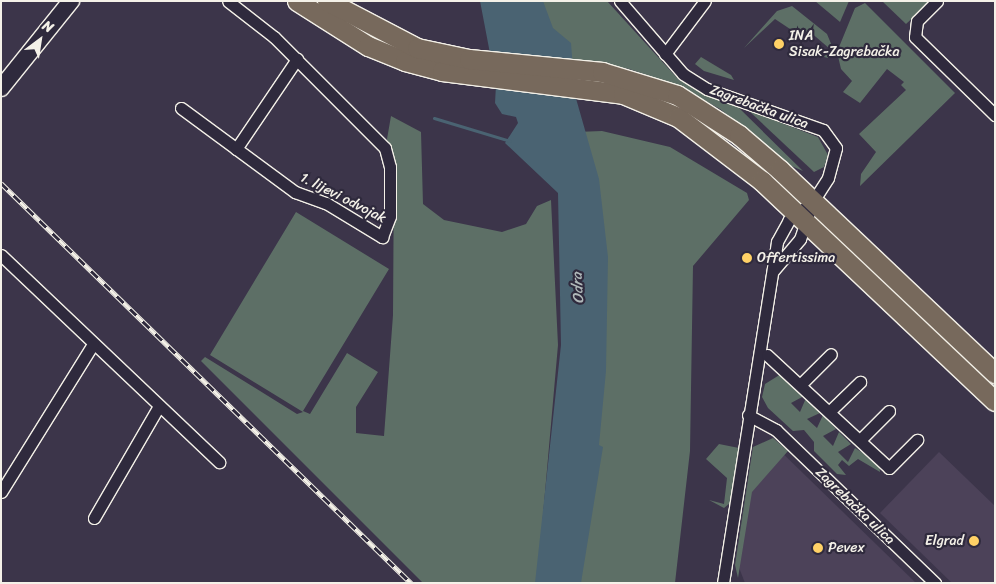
<!DOCTYPE html>
<html>
<head>
<meta charset="utf-8">
<style>
	body { margin:0 }
	#map { position:relative; width:996px; height:584px; overflow:hidden; background:#3c354a; font-family:Sriracha,sans-serif }
	div>[style] { position:absolute }
	[style*='--x'] { left:calc(var(--x)*1px); top:calc(var(--y)*1px); width:calc(var(--w)*1px); rotate:calc(var(--a)*1deg) }
	.built>* { inset:0; background:#4c4259 }
	.green>* { inset:0; background:#5d6f66 }
	.water>* { inset:0; background:#4a6372 }
	.stream>* { height:3px; margin:-1.5px; padding:0 1.5px; transform-origin:1.5px; border-radius:1.5px; background:#4a6372 }
	.roads { filter:drop-shadow(1px 0 #f4f1e8) drop-shadow(-1px 0 #f4f1e8) drop-shadow(0 1px #f4f1e8) drop-shadow(0 -1px #f4f1e8) }
	.street>* { height:11px; margin:-5.5px; padding:0 5.5px; transform-origin:5.5px; border-radius:5.5px; background:#2f2a3d }
	.secondary>* { height:16px; margin:-8px; padding:0 8px; transform-origin:8px; border-radius:8px; background:#2f2a3d }
	.primary>* { height:19px; margin:-9.5px; padding:0 9.5px; transform-origin:9.5px; border-radius:9.5px; background:#77695c }
	.rail>* { height:5px; margin-top:-2.5px; transform-origin:0; background:repeating-linear-gradient(90deg,#2f2a3d 0 9px,#f4f1e8 0 18px); box-sizing:border-box; border-block:1px solid #f4f1e8 }
	.dots>* { width:14px; height:14px; translate:-50% -50%; box-sizing:border-box; border:2px solid #2f2a3d; border-radius:50% }
	span { translate:-50% -50%; white-space:nowrap; text-align:center; line-height:1.15; -webkit-text-stroke:4.5px #2f2a3d; paint-order:stroke }
	.poi-label { font-size:14px; color:#f4f1e8 }
	.left { translate:0 -50%; text-align:left }
	.right { translate:-100% -50%; text-align:right }
	.street-label { font-size:14px; color:#f4f1e8 }
	.water-label { font-size:15px; color:#b0b8b9; font-style:italic }
	.frame { position:absolute; inset:0; border:2px solid #f4f1e8; pointer-events:none }
	.north { position:absolute; left:15px; top:15px; width:50px; height:50px; -webkit-text-stroke:4px #2f2a3d; paint-order:stroke; rotate:31deg; font-size:14px; font-weight:700; line-height:20px; text-align:center; color:#f4f1e8 }
	.north::after { content:''; display:block; margin:auto; width:18px; height:22px; background:#f4f1e8; clip-path:polygon(50% 0,100% 100%,50% 72%,0 100%) }
</style>
</head>
<body>
<div id="map">
	<div class="built">
		<div style="clip-path:polygon(772px 443px,916px 583px,745px 583px,738px 565px,752px 451px)"></div>
		<div style="clip-path:polygon(939px 452px,995px 506px,995px 583px,952px 583px,880px 513px)"></div>
	</div>
	<div class="green">
		<div style="clip-path:polygon(531px 1px,607px 1px,679px 80px,738px 107px,803px 171px,789px 165px,720px 109px,676px 85px,629px 69px,547px 57px)"></div>
		<div style="clip-path:polygon(815px 1px,849px 1px,840px 22px)"></div>
		<div style="clip-path:polygon(882px 1px,931px 1px,906px 24px)"></div>
		<div style="clip-path:polygon(865px 3px,955px 93px,860px 186px,861px 174px,876px 152px,859px 134px,906px 90px,901px 85px,904px 82px,887px 69px,860px 103px,843px 92px,852px 81px,841px 69px,837px 52px,855px 8px)"></div>
		<div style="clip-path:polygon(792px 6px,827px 34px,832px 46px,828px 58px,824px 57px,830px 49px,809px 31px,802px 37px,775px 19px,744px 48px,777px 11px)"></div>
		<div style="clip-path:polygon(701px 57px,731px 75px,734px 80px,704px 71px,695px 64px)"></div>
		<div style="clip-path:polygon(748px 110px,818px 137px,828px 155px,824px 167px,814px 172px)"></div>
		<div style="clip-path:polygon(391px 116px,421px 132px,423px 204px,444px 220px,502px 232px,526px 224px,537px 206px,551px 200px,558px 345px,537px 583px,423px 583px,201px 361px,205px 357px,297px 414px,303px 412px,210px 355px,296px 212px,389px 269px,303px 411px,310px 414px,347px 353px,378px 372px,356px 407px,356px 433px,384px 436px,393px 315px,394px 163px,387px 139px)"></div>
		<div style="clip-path:polygon(602px 131px,670px 147px,747px 193px,749px 200px,693px 266px,690px 451px,675px 583px,576px 583px,576px 132px)"></div>
		<div style="clip-path:polygon(781px 374px,804px 396px,791px 403px,800px 412px,806px 398px,820px 413px,807px 419px,817px 428px,823px 415px,836px 429px,823px 436px,833px 446px,839px 432px,851px 444px,838px 452px,848px 462px,855px 448px,879px 463px,880px 472px,858px 459px,849px 466px,842px 460px,838px 465px,846px 475px,837px 474px,814px 451px,814px 442px,804px 430px,793px 431px,768px 408px,762px 397px,765px 384px)"></div>
		<div style="clip-path:polygon(773px 438px,788px 451px,752px 492px,738px 578px,735px 565px,753px 447px)"></div>
		<div style="clip-path:polygon(719px 444px,739px 448px,730px 503px,724px 508px,709px 500px,724px 504px,727px 478px,706px 459px)"></div>
	</div>
	<div class="water">
		<div style="clip-path:polygon(480px 1px,543px 1px,553px 28px,571px 43px,575px 95px,599px 179px,608px 257px,606px 371px,599px 445px,603px 447px,581px 583px,535px 583px,561px 345px,558px 193px,505px 143px,518px 123px,516px 117px,502px 114px,495px 103px,496px 85px)"></div>
	</div>
	<div class="stream">
		<div style="--x:434;--y:118;--w:79;--a:16.8"></div>
	</div>
	<div class="roads">
		<div class="street">
			<div style="--x:620;--y:1;--w:96;--a:49.2"></div>
			<div style="--x:683;--y:74;--w:28;--a:32"></div>
			<div style="--x:707;--y:89;--w:123;--a:19.5"></div>
			<div style="--x:823;--y:130;--w:22;--a:54"></div>
			<div style="--x:836;--y:148;--w:31;--a:105"></div>
			<div style="--x:828;--y:178;--w:27;--a:123"></div>
			<div style="--x:813;--y:201;--w:31;--a:142"></div>
			<div style="--x:789;--y:220;--w:25;--a:119"></div>
			<div style="--x:777;--y:242;--w:345;--a:99"></div>
			<div style="--x:937;--y:1;--w:28;--a:135"></div>
			<div style="--x:917;--y:21;--w:16;--a:97"></div>
			<div style="--x:915;--y:37;--w:112;--a:44.3"></div>
			<div style="--x:665;--y:54;--w:66;--a:-53"></div>
			<div style="--x:181;--y:108;--w:142;--a:36.4"></div>
			<div style="--x:295;--y:192;--w:33;--a:20"></div>
			<div style="--x:326;--y:203;--w:66;--a:31.3"></div>
			<div style="--x:382;--y:237;--w:22;--a:-69"></div>
			<div style="--x:390;--y:216;--w:49;--a:-90"></div>
			<div style="--x:390;--y:167;--w:20;--a:-105"></div>
			<div style="--x:385;--y:148;--w:157;--a:-135"></div>
			<div style="--x:274;--y:37;--w:58;--a:-142"></div>
			<div style="--x:236;--y:149;--w:109;--a:-55.9"></div>
			<div style="--x:1;--y:255;--w:301;--a:43.5"></div>
			<div style="--x:773;--y:271;--w:42;--a:-49.8"></div>
			<div style="--x:800;--y:239;--w:40;--a:-71.1"></div>
			<div style="--x:767;--y:355;--w:166;--a:42.8"></div>
			<div style="--x:889;--y:468;--w:40;--a:-45"></div>
			<div style="--x:801;--y:384;--w:42;--a:-45"></div>
			<div style="--x:830;--y:411;--w:42;--a:-44"></div>
			<div style="--x:748;--y:415;--w:32;--a:28"></div>
			<div style="--x:776;--y:430;--w:221;--a:43.9"></div>
			<div style="--x:860;--y:440;--w:41;--a:-45"></div>
			<div style="--x:1;--y:492;--w:174;--a:-58.1"></div>
			<div style="--x:94;--y:518;--w:129;--a:-59.9"></div>
		</div>
		<div class="secondary">
			<div style="--x:1;--y:88;--w:112;--a:-51.2"></div>
		</div>
		<div class="primary">
			<div style="--x:297;--y:1;--w:84;--a:32.4"></div>
			<div style="--x:368;--y:46;--w:40;--a:22"></div>
			<div style="--x:405;--y:61;--w:38;--a:15"></div>
			<div style="--x:442;--y:71;--w:182;--a:7.2"></div>
			<div style="--x:623;--y:94;--w:60;--a:22.7"></div>
			<div style="--x:678;--y:117;--w:106;--a:37.3"></div>
			<div style="--x:762;--y:181;--w:320;--a:43.4"></div>
			<div style="--x:327;--y:1;--w:102;--a:27.6"></div>
			<div style="--x:417;--y:48;--w:53;--a:11.9"></div>
			<div style="--x:469;--y:59;--w:134;--a:5.6"></div>
			<div style="--x:602;--y:72;--w:78;--a:17"></div>
			<div style="--x:677;--y:95;--w:74;--a:32.8"></div>
			<div style="--x:739;--y:135;--w:54;--a:40.5"></div>
			<div style="--x:780;--y:170;--w:296;--a:43.4"></div>
		</div>
	</div>
	<div class="rail">
		<div style="--x:1;--y:183;--w:573;--a:44.29"></div>
	</div>
	<div class="dots">
		<div style="left:779px;top:44px;background:#ffd166"></div>
		<div style="left:747px;top:258px;background:#ffd166"></div>
		<div style="left:974px;top:541px;background:#ffd166"></div>
		<div style="left:818px;top:548px;background:#ffd166"></div>
	</div>
	<div class="poi-label">
		<span class="left" style="left:789px;top:44px">INA<br>Sisak-Zagrebačka</span>
		<span class="left" style="left:757px;top:258px">Offertissima</span>
		<span class="right" style="left:964px;top:541px">Elgrad</span>
		<span class="left" style="left:828px;top:548px">Pevex</span>
	</div>
	<div class="street-label">
		<span style="left:759px;top:107px;rotate:20deg">Zagrebačka ulica</span>
		<span style="left:343px;top:198px;rotate:27deg">1. lijevi odvojak</span>
		<span style="left:855px;top:506px;rotate:44deg">Zagrebačka ulica</span>
	</div>
	<div class="water-label">
		<span style="left:578px;top:288px;rotate:-93deg">Odra</span>
	</div>
	<div class="frame"></div>
	<div class="north">N</div>
</div>
</body>
</html>
